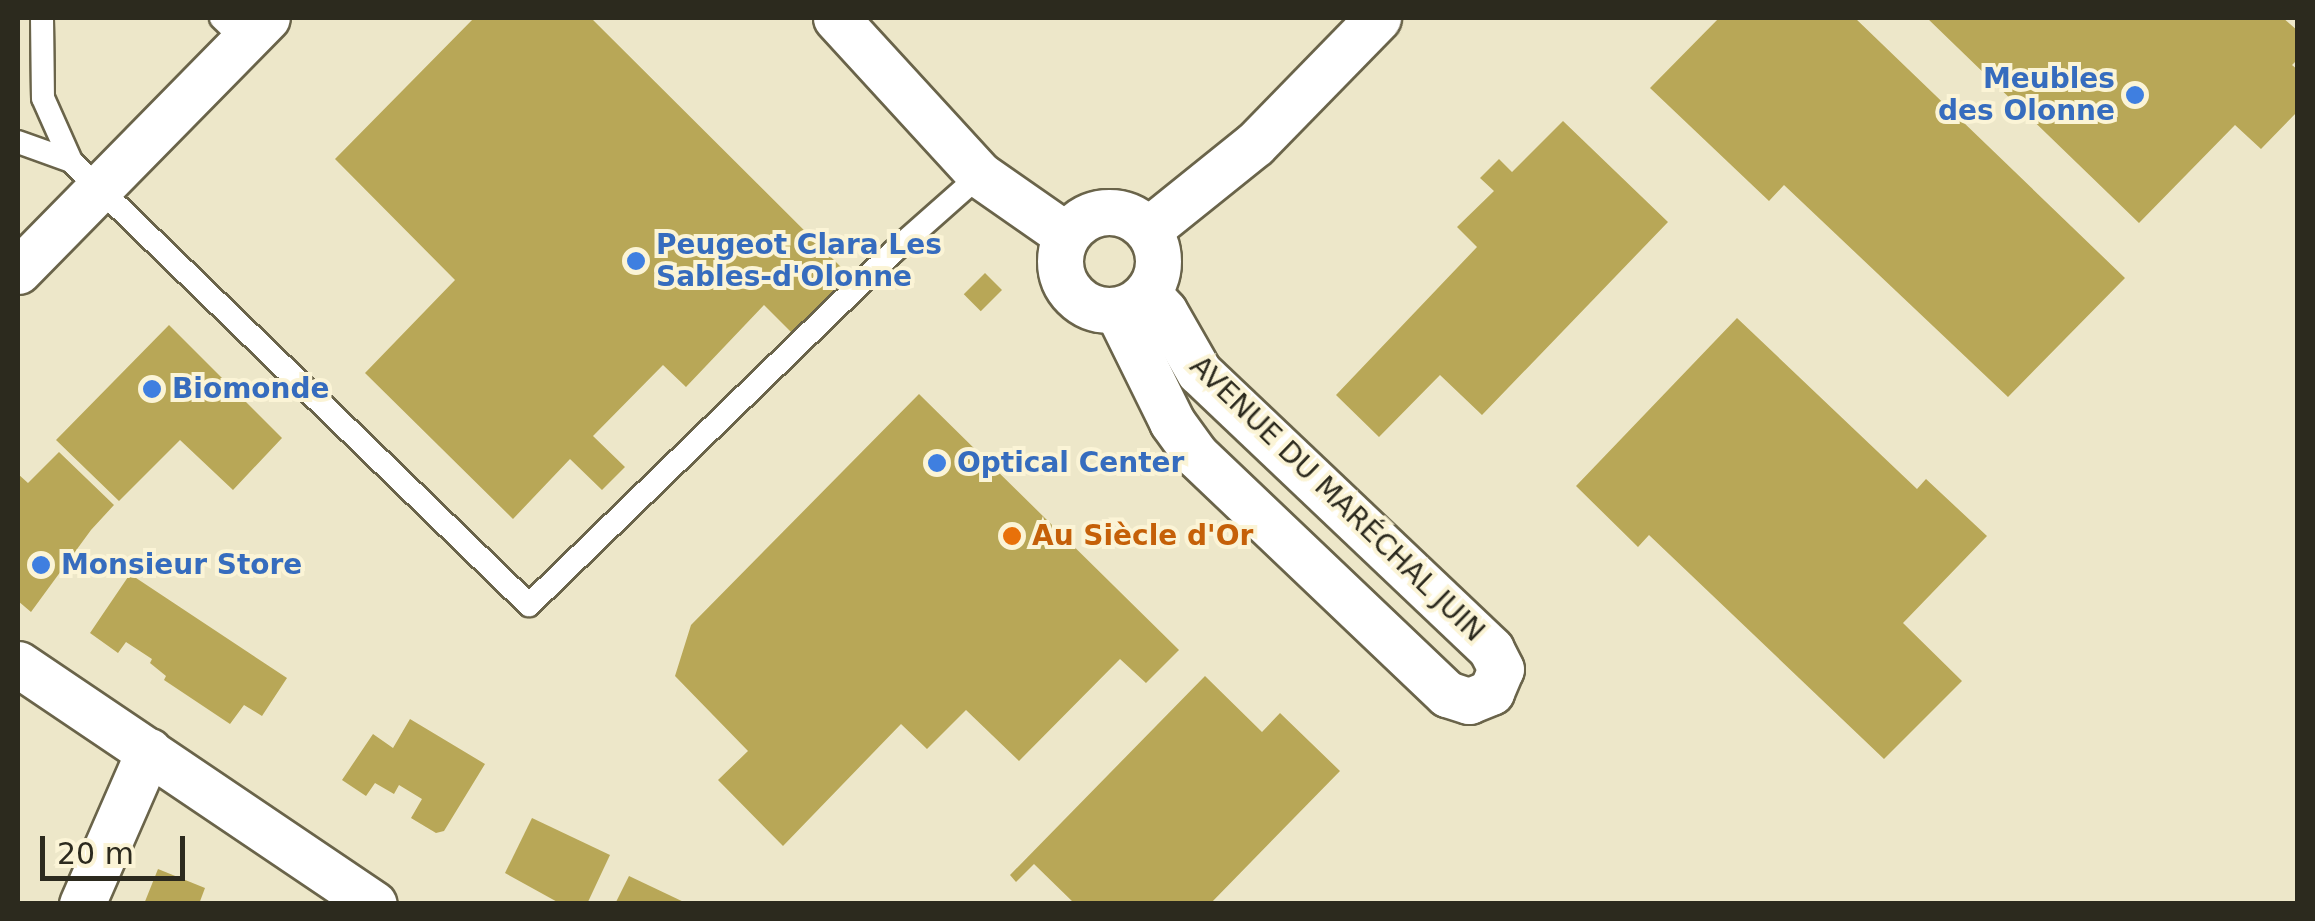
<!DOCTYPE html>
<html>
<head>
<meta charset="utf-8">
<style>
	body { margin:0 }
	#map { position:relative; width:2315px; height:921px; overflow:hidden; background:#ede7c9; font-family:"DejaVu Sans",sans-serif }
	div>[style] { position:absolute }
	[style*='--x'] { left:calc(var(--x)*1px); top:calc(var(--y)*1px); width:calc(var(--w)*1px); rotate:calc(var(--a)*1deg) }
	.building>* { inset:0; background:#b8a757; transform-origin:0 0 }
	.roads { filter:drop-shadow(2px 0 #6a644a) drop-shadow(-2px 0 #6a644a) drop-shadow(0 2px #6a644a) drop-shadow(0 -2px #6a644a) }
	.lane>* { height:22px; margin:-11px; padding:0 11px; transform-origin:11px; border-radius:11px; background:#fff }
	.street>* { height:45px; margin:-22.5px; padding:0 22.5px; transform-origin:22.5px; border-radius:22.5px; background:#fff }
	.street>.ring { margin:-22.5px; padding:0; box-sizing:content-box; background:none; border:45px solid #fff; border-radius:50% }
	.dots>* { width:28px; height:28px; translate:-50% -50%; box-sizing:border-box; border:5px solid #fbf4d6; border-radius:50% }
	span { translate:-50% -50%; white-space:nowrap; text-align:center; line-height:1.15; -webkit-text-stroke:8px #fbf4d6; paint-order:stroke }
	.shop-label { font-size:28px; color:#366cbe; font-weight:700 }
	.right { translate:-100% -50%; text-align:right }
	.left { translate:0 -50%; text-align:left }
	.street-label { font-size:28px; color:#2c2a1e }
	.food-label { font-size:28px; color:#c56008; font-weight:700 }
	.frame { position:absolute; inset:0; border:20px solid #2c2a1e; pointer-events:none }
	.scale { position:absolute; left:40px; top:836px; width:145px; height:45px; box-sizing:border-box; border:5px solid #2c2a1e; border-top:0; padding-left:12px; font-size:30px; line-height:35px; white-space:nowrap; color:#2c2a1e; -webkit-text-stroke:8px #fbf4d6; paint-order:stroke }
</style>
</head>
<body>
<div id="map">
	<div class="building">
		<div style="clip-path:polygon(474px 18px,591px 18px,849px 275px,792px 333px,764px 305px,686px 387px,663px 365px,593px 436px,625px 467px,602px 490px,570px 459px,513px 519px,365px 373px,455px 280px,335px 159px)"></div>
		<div style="clip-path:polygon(1719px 18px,1855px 18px,2125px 278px,2008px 397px,1784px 185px,1769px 201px,1650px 88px)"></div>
		<div style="clip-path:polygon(1927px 18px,2283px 18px,2298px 31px,2298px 59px,2292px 65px,2298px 70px,2298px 111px,2261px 149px,2235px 125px,2139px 223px)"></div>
		<div style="clip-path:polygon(1563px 121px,1668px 222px,1482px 415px,1440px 375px,1379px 437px,1336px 395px,1477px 247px,1457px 227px,1494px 191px,1480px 178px,1499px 159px,1512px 172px)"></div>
		<div style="left:985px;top:273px;width:24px;height:30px;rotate:45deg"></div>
		<div style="clip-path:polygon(1737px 318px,1917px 489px,1926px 479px,1987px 536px,1903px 623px,1962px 681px,1884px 759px,1649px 535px,1638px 547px,1576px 486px)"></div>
		<div style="clip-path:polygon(169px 325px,282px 438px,233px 490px,180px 440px,119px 501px,56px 440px)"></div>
		<div style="clip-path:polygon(919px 394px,1179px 650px,1146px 683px,1120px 659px,1019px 761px,966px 710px,927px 749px,901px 724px,783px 846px,718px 780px,748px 751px,675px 676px,691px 625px)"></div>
		<div style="clip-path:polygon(59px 452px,114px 505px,91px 530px,31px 612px,18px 601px,18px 474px,28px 483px)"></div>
		<div style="clip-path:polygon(130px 574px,287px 678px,262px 716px,244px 705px,230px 724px,164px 680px,166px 676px,150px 663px,152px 659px,126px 642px,118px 653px,90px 633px)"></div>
		<div style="clip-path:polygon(1205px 676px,1262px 732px,1280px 713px,1340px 771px,1210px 904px,1075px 904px,1034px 864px,1016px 882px,1010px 875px)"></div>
		<div style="clip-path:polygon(410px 719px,485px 764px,444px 831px,436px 833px,411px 818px,422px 799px,399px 785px,394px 794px,375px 783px,366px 796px,342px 780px,373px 734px,393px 748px)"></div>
		<div style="clip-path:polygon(532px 818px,610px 855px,587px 904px,561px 904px,505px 873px)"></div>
		<div style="clip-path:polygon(158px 869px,205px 888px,199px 904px,144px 904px)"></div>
		<div style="clip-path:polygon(629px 876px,688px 904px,615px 904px)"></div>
	</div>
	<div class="roads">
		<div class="lane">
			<div style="--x:42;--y:18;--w:80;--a:89.3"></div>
			<div style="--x:43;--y:98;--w:69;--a:66"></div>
			<div style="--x:71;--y:161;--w:638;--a:44.11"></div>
			<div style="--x:529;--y:605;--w:507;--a:-44.12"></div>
			<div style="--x:893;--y:252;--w:116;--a:-41.5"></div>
			<div style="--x:221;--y:18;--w:33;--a:44"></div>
			<div style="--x:18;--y:142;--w:56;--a:19.7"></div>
		</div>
		<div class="street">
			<div style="--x:836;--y:18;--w:213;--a:47.5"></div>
			<div style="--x:980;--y:175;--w:105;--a:34.9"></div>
			<div class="ring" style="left:1060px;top:212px;width:53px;height:53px"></div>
			<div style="--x:1148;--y:230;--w:137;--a:-38.8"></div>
			<div style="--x:1255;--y:144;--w:176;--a:-45.7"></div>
			<div style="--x:18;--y:271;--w:355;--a:-45.5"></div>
			<div style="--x:1117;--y:310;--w:125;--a:63.8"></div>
			<div style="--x:1172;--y:422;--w:41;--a:54"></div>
			<div style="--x:1196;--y:455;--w:347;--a:43.6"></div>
			<div style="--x:1447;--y:694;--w:23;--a:18"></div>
			<div style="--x:1469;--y:701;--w:24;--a:-22"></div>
			<div style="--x:1491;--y:692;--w:25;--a:-67"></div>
			<div style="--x:1501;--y:669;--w:22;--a:-117"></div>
			<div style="--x:1491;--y:649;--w:402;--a:-136.5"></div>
			<div style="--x:1199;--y:372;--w:70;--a:-119.8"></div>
			<div style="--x:1164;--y:311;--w:25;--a:-133"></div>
			<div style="--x:18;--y:664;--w:429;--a:34"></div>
			<div style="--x:82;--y:904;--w:167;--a:-66.4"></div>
		</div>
	</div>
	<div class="dots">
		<div style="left:2135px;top:95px;background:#3f7fe0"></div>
		<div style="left:636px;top:261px;background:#3f7fe0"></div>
		<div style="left:152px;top:389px;background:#3f7fe0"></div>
		<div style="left:937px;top:463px;background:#3f7fe0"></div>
		<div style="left:1012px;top:536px;background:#e8710a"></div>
		<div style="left:41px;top:565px;background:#3f7fe0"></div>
	</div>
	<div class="shop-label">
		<span class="right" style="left:2115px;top:95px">Meubles<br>des Olonne</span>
		<span class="left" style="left:656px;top:261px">Peugeot Clara Les<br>Sables-d'Olonne</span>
		<span class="left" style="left:172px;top:389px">Biomonde</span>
		<span class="left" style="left:957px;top:463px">Optical Center</span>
		<span class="left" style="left:61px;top:565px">Monsieur Store</span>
	</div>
	<div class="street-label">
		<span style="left:1337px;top:499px;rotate:44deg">AVENUE DU MARÉCHAL JUIN</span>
	</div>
	<div class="food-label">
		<span class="left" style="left:1032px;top:536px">Au Siècle d'Or</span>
	</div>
	<div class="frame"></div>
	<div class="scale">20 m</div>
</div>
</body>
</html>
